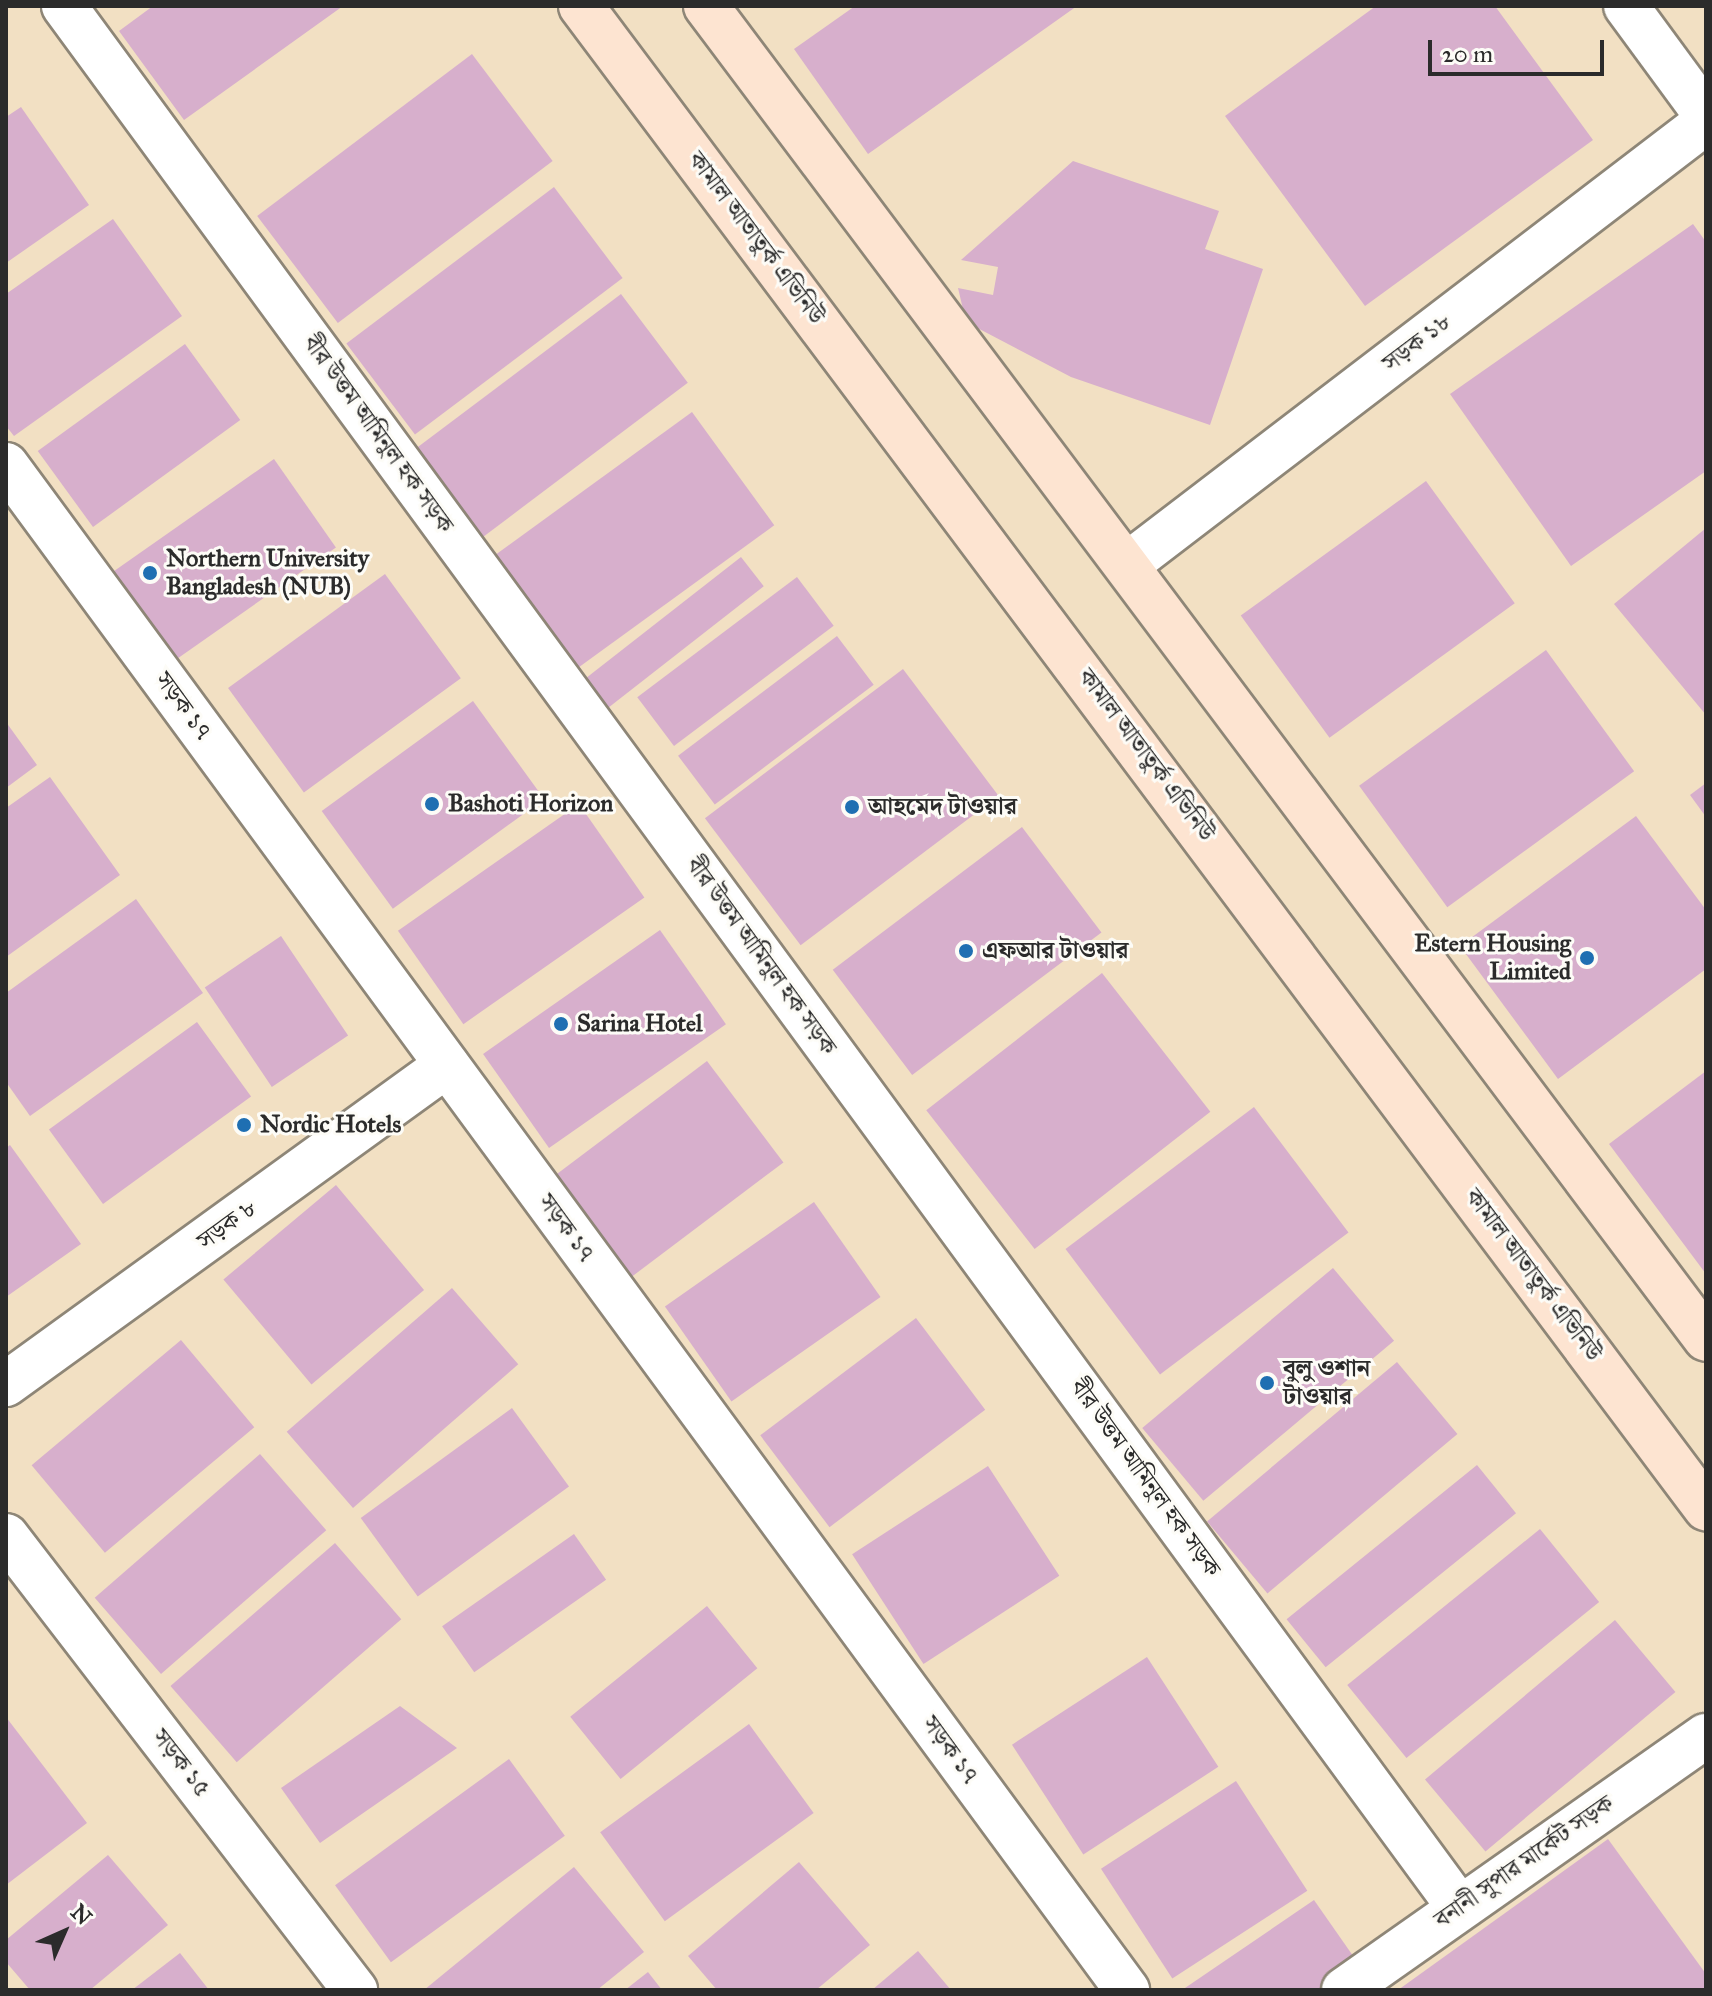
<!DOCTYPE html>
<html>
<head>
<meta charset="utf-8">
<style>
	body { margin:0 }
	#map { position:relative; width:1712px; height:1996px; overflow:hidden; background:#f2e0c3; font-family:"IM FELL Great Primer","Noto Serif Bengali",serif }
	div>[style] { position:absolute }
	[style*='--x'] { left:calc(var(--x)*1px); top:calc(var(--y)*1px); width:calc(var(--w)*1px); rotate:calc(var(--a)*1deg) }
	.building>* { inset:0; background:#d7afcc; transform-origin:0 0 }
	.roads { filter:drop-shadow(2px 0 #8e8677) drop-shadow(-2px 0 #8e8677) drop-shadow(0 2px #8e8677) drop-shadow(0 -2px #8e8677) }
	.street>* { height:44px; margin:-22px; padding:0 22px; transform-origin:22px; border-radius:22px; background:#fff }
	.secondary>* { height:44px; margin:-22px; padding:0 22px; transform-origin:22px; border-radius:22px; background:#fde4d1 }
	.dots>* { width:22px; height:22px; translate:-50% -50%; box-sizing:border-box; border:4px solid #fdfcf7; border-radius:50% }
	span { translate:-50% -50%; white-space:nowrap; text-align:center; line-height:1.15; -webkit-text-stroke:6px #fdfcf7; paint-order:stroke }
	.street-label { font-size:24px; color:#2b2b2b }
	.poi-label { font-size:24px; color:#2b2b2b; font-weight:700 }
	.left { translate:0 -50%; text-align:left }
	.right { translate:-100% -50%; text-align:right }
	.frame { position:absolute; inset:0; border:8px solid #2b2b2b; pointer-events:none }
	.north { position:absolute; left:24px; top:1892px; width:80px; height:80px; -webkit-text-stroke:6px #fdfcf7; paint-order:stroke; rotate:45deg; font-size:22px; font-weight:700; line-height:32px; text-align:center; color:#2b2b2b }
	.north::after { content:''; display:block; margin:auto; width:28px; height:36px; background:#2b2b2b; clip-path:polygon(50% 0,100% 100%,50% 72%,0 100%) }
	.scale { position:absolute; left:1428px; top:40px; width:176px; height:36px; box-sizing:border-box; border:4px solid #2b2b2b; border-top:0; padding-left:10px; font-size:24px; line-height:28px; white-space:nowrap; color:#2b2b2b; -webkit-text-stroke:6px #fdfcf7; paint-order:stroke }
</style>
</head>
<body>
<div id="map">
	<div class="building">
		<div style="clip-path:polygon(153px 6px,343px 6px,184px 120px,119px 31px)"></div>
		<div style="clip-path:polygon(855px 6px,1077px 6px,868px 154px,794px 49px)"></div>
		<div style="clip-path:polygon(1376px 6px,1495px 6px,1593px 140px,1365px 306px,1225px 116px)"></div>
		<div style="left:472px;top:54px;width:134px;height:269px;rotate:53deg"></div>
		<div style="clip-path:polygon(21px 107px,89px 205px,6px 263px,6px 117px)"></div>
		<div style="clip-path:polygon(1073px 161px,1219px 211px,1205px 249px,1263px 269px,1210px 425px,1071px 377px,966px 322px,958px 288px,993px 295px,998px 267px,961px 260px)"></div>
		<div style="left:554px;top:187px;width:114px;height:260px;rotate:53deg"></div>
		<div style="clip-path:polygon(113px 219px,182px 316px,14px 436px,6px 426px,6px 294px)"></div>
		<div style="clip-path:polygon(1693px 224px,1706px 242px,1706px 471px,1571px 566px,1450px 394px)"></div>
		<div style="left:621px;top:294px;width:111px;height:256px;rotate:53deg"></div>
		<div style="left:185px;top:344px;width:94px;height:182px;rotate:54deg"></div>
		<div style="left:692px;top:412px;width:140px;height:245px;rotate:54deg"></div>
		<div style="left:274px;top:459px;width:108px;height:196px;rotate:55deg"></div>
		<div style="left:1426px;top:481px;width:151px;height:229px;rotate:54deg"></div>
		<div style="clip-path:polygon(1706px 528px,1706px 715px,1614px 604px)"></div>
		<div style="left:741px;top:557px;width:37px;height:201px;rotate:52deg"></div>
		<div style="left:385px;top:574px;width:129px;height:194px;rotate:54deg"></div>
		<div style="left:797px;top:577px;width:61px;height:200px;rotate:53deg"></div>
		<div style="left:837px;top:636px;width:61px;height:199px;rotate:53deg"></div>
		<div style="left:1546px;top:650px;width:150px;height:231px;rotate:54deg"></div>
		<div style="left:903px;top:669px;width:159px;height:248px;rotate:53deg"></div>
		<div style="left:473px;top:701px;width:121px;height:187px;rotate:54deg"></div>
		<div style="clip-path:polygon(6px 722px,37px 765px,6px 788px)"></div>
		<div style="clip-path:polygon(50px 777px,120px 875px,6px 957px,6px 808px)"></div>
		<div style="clip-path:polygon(1706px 783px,1706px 817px,1690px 795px)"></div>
		<div style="left:579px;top:804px;width:114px;height:221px;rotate:55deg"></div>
		<div style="clip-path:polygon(1636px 816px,1706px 910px,1706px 969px,1558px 1079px,1460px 946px)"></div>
		<div style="left:1022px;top:827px;width:132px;height:237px;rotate:53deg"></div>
		<div style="clip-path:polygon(136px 899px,203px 993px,30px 1116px,6px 1082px,6px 993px)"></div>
		<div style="left:660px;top:930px;width:115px;height:216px;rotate:55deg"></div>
		<div style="left:281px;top:936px;width:120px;height:92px;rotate:56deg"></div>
		<div style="left:1102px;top:973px;width:176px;height:223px;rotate:52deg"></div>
		<div style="left:197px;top:1022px;width:92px;height:183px;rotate:54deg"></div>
		<div style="left:707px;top:1061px;width:127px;height:190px;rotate:53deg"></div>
		<div style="clip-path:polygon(1706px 1071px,1706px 1274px,1609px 1144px)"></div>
		<div style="left:1254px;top:1107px;width:157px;height:236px;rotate:53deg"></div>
		<div style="clip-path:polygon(10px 1145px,81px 1244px,6px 1297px,6px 1148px)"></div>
		<div style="left:336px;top:1185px;width:137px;height:147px;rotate:50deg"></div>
		<div style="left:814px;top:1202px;width:116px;height:182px;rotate:55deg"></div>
		<div style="left:1333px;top:1268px;width:95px;height:249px;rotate:50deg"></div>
		<div style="left:452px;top:1288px;width:101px;height:219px;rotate:49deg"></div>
		<div style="left:916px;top:1318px;width:115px;height:195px;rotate:53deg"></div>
		<div style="left:181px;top:1340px;width:114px;height:195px;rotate:50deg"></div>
		<div style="left:1397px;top:1362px;width:94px;height:248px;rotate:50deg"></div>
		<div style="left:512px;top:1408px;width:97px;height:187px;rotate:54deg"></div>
		<div style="left:260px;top:1454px;width:101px;height:219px;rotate:49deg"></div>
		<div style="left:1477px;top:1465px;width:62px;height:245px;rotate:51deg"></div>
		<div style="left:988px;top:1466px;width:131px;height:162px;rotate:57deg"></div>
		<div style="left:1540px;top:1529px;width:94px;height:248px;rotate:51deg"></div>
		<div style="left:574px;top:1534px;width:56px;height:161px;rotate:55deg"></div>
		<div style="left:335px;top:1543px;width:101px;height:218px;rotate:49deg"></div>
		<div style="left:707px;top:1606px;width:80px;height:176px;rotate:51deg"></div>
		<div style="left:1615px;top:1620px;width:94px;height:248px;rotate:50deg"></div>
		<div style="left:1147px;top:1657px;width:131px;height:161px;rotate:57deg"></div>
		<div style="clip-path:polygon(400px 1706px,457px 1748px,320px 1843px,281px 1788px)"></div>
		<div style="clip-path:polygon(6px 1717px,87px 1823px,6px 1885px)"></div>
		<div style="left:749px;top:1724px;width:110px;height:184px;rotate:54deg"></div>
		<div style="left:509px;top:1759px;width:95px;height:215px;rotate:54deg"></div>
		<div style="left:1236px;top:1781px;width:131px;height:161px;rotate:57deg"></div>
		<div style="clip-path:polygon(1608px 1839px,1706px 1974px,1706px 1990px,1398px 1990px)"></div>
		<div style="clip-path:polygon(108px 1855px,168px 1925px,90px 1990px,30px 1990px,6px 1962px,6px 1940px)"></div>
		<div style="clip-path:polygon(799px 1862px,870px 1945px,816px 1990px,717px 1990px,688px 1956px)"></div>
		<div style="clip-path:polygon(574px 1867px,644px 1952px,597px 1990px,424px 1990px)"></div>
		<div style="clip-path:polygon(1314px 1900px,1358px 1963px,1319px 1990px,1182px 1990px)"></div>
		<div style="clip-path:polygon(918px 1951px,951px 1990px,872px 1990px)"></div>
		<div style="clip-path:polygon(180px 1953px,209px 1990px,132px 1990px)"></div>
		<div style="clip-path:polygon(648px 1972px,662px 1990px,625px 1990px)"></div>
	</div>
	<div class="roads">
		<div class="street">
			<div style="--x:64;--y:6;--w:2357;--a:53.73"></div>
			<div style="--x:1626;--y:6;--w:135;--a:53.7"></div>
			<div style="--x:6;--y:465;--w:1893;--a:53.68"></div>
			<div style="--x:1128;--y:564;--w:728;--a:-37.41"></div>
			<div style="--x:6;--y:1384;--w:544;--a:-35.88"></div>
			<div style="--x:6;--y:1536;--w:573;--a:52.45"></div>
			<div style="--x:1344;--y:1990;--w:442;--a:-35.1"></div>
		</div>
		<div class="secondary">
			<div style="--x:581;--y:6;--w:1877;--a:53.17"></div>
			<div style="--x:706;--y:6;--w:1666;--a:53.12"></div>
		</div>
	</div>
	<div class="dots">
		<div style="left:150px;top:573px;background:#1f6fb2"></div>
		<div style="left:432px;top:804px;background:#1f6fb2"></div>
		<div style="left:852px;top:807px;background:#1f6fb2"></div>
		<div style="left:966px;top:951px;background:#1f6fb2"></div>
		<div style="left:1587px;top:958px;background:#1f6fb2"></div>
		<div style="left:561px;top:1024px;background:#1f6fb2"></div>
		<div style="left:244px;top:1125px;background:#1f6fb2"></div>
		<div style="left:1267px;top:1383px;background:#1f6fb2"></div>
	</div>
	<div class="street-label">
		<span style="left:756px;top:238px;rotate:53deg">কামাল আতাতুর্ক এভিনিউ</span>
		<span style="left:1417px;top:343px;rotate:-37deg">সড়ক ১৮</span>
		<span style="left:378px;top:434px;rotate:54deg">বীর উত্তম আমিনুল হক সড়ক</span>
		<span style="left:183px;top:706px;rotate:54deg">সড়ক ১৭</span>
		<span style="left:1146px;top:755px;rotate:53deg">কামাল আতাতুর্ক এভিনিউ</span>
		<span style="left:761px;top:956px;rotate:54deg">বীর উত্তম আমিনুল হক সড়ক</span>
		<span style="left:227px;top:1225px;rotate:-36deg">সড়ক ৮</span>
		<span style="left:566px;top:1228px;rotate:54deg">সড়ক ১৭</span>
		<span style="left:1533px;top:1275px;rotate:53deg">কামাল আতাতুর্ক এভিনিউ</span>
		<span style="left:1145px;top:1478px;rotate:54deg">বীর উত্তম আমিনুল হক সড়ক</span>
		<span style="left:950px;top:1750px;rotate:54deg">সড়ক ১৭</span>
		<span style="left:181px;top:1763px;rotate:52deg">সড়ক ১৫</span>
		<span style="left:1524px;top:1862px;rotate:-35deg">বনানী সুপার মার্কেট সড়ক</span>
	</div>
	<div class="poi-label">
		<span class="left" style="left:166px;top:573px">Northern University<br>Bangladesh (NUB)</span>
		<span class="left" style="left:448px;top:804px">Bashoti Horizon</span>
		<span class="left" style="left:868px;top:807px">আহমেদ টাওয়ার</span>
		<span class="right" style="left:1571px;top:958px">Estern Housing<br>Limited</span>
		<span class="left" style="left:982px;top:951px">এফআর টাওয়ার</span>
		<span class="left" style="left:577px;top:1024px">Sarina Hotel</span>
		<span class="left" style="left:260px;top:1125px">Nordic Hotels</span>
		<span class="left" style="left:1283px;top:1383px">বুলু ওশান<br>টাওয়ার</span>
	</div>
	<div class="frame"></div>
	<div class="north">N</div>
	<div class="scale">20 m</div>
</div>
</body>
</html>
